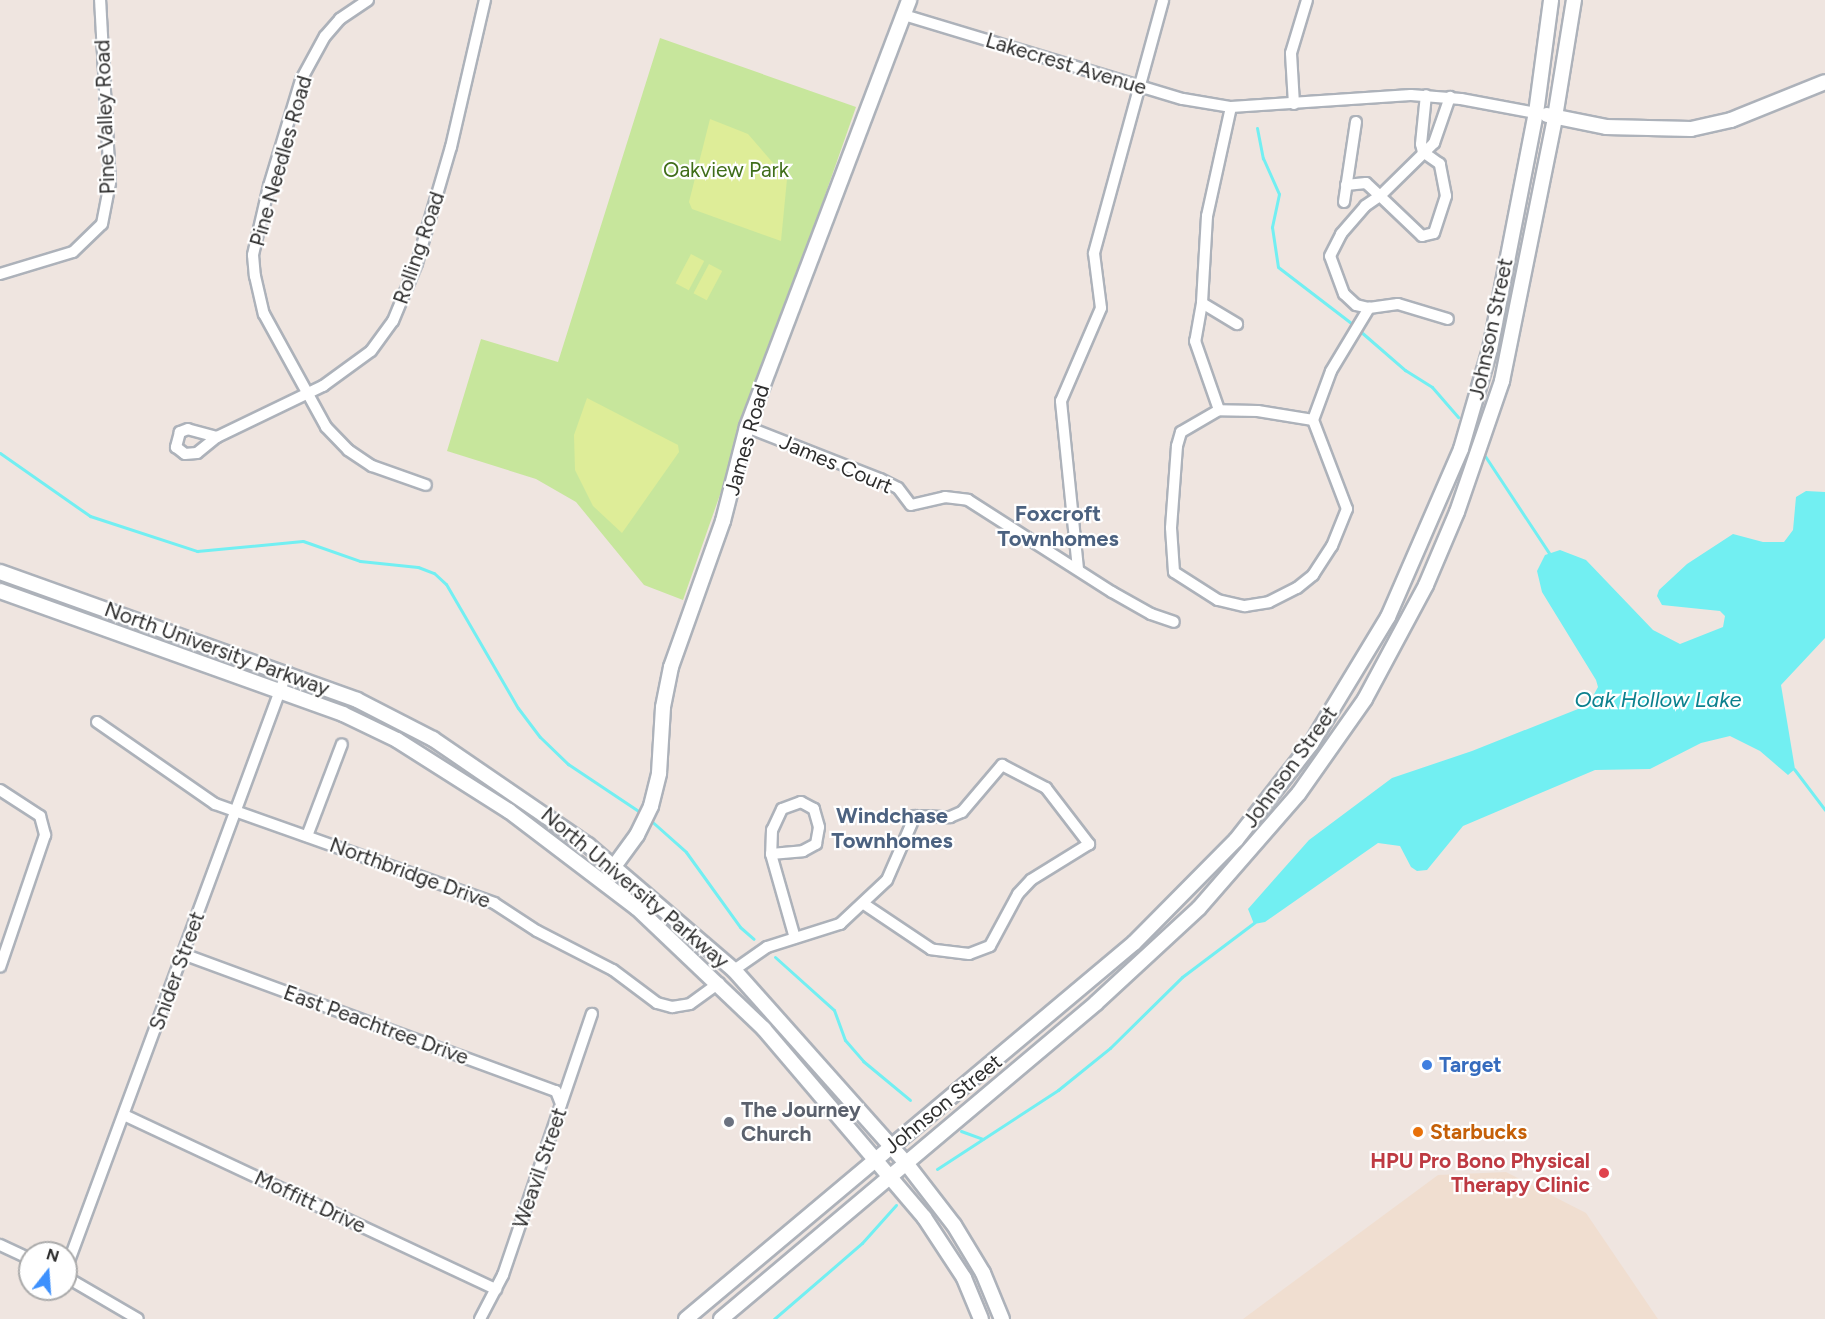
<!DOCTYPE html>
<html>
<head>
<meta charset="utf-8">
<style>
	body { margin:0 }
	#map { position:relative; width:1825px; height:1319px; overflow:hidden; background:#efe5e0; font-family:Figtree,sans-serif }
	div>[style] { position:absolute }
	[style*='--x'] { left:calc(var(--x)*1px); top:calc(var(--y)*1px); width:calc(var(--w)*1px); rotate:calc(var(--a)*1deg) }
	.education>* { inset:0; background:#f0ded0 }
	.green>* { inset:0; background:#c7e69c }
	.pitch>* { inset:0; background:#deed98; transform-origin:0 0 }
	.water>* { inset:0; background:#72eff2 }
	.stream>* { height:3px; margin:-1.5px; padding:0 1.5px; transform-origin:1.5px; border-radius:1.5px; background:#72eff2 }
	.roads { filter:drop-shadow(2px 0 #adb2ba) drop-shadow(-2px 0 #adb2ba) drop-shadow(0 2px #adb2ba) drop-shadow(0 -2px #adb2ba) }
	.street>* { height:10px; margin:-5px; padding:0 5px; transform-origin:5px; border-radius:5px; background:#fff }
	.secondary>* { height:14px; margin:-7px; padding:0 7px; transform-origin:7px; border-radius:7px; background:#fff }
	.dots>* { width:16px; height:16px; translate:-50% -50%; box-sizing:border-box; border:3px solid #fff; border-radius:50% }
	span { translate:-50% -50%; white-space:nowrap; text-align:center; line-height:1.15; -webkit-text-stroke:4.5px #fff; paint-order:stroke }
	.street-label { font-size:21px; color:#2d2d2d }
	.park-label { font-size:21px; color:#406e1a }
	.shop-label { font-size:21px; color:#366cbe; font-weight:700 }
	.left { translate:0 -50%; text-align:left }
	.worship-label { font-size:21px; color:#5b616d; font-weight:700 }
	.food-label { font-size:21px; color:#c56008; font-weight:700 }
	.health-label { font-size:21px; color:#be3a42; font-weight:700 }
	.right { translate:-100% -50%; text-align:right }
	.neighbourhood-label { font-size:22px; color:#4c6280; font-weight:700 }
	.water-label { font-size:22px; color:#0c818e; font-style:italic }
	.north { position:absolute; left:18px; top:1241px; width:60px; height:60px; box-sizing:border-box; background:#fff; border:2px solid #ababab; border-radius:50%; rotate:17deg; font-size:16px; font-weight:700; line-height:24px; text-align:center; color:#2d2d2d }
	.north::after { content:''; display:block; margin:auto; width:21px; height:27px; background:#3e91fd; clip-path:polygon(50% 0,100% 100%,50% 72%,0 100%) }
</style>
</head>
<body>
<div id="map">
	<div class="education">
		<div style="clip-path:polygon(1506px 1172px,1586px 1213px,1658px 1319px,1243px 1319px,1438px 1175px)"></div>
	</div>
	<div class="green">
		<div style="clip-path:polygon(660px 38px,856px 107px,683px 600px,644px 585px,576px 502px,536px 479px,447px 451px,481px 339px,558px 362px)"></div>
	</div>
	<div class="pitch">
		<div style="clip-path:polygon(710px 119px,748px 134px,787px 179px,781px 241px,692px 209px,689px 202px)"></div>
		<div style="left:691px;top:254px;width:15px;height:33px;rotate:28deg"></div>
		<div style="left:709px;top:264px;width:15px;height:33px;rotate:28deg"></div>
		<div style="clip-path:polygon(587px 398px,678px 445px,679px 452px,622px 533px,593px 506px,575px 470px,574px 435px)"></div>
	</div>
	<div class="water">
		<div style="clip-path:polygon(1806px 491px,1825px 492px,1825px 638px,1781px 685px,1795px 769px,1788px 775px,1760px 751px,1730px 736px,1701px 743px,1650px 769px,1595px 770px,1463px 826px,1427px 870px,1417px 871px,1411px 867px,1400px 846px,1378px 843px,1265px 922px,1254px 924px,1248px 909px,1309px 840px,1392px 778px,1472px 751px,1583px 707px,1592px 698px,1598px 687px,1596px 680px,1542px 592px,1537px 571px,1545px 555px,1560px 550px,1586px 560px,1653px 630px,1680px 644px,1723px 627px,1725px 616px,1720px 611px,1662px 605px,1657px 596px,1659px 590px,1687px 564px,1733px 534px,1763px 542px,1784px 542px,1793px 530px,1796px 497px)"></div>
	</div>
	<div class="stream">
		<div style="--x:1257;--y:128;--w:31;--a:79"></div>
		<div style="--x:1263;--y:158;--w:39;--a:66"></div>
		<div style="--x:1279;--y:194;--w:34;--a:102"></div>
		<div style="--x:1272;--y:227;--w:40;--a:81.5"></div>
		<div style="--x:1278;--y:267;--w:97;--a:37.5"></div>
		<div style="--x:1360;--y:331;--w:60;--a:40.9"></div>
		<div style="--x:1405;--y:370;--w:32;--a:32"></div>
		<div style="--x:1432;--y:387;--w:40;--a:49"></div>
		<div style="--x:0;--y:453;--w:110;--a:35"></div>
		<div style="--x:90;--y:516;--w:113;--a:18.1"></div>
		<div style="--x:197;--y:551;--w:106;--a:-5.4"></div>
		<div style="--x:303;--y:541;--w:60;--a:19.3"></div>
		<div style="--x:360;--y:561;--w:58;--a:5.9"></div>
		<div style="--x:418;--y:567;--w:17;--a:21"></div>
		<div style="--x:434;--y:573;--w:16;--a:43"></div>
		<div style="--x:446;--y:584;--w:143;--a:59.9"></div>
		<div style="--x:518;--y:708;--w:36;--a:53"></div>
		<div style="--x:540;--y:737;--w:39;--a:44"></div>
		<div style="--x:568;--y:764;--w:90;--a:33.7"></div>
		<div style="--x:1485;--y:456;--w:120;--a:56.6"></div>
		<div style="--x:1794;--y:769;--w:51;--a:52.9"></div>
		<div style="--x:648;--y:818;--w:51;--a:41.8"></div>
		<div style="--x:686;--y:852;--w:92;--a:54.2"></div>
		<div style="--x:740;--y:927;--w:18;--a:41"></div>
		<div style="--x:775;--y:957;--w:79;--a:41.9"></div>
		<div style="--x:834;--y:1010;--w:32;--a:70"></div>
		<div style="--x:845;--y:1040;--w:28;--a:49"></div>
		<div style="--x:863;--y:1061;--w:61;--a:39.7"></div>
		<div style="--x:961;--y:1131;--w:23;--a:20"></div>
		<div style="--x:937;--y:1169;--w:145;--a:-33.1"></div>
		<div style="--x:1058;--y:1090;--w:67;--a:-38.9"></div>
		<div style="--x:1110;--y:1048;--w:101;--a:-44.6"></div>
		<div style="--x:1182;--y:977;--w:91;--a:-37"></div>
		<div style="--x:774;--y:1319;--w:116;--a:-40.8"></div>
		<div style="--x:862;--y:1243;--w:51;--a:-48.2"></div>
	</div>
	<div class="roads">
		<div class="street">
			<div style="--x:368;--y:0;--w:34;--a:146"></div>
			<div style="--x:340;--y:19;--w:23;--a:131"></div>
			<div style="--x:325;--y:36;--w:50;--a:118.6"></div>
			<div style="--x:301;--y:80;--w:111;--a:106.8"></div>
			<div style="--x:269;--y:186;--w:71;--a:103.1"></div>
			<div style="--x:253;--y:255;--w:21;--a:85"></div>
			<div style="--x:255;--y:276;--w:39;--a:77"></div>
			<div style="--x:264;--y:314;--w:129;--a:61.2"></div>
			<div style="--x:326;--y:427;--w:32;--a:46"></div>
			<div style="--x:348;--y:450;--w:29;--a:34"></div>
			<div style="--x:372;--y:466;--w:57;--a:19.4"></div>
			<div style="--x:904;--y:15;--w:291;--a:16.8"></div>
			<div style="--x:1183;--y:99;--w:49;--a:9.5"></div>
			<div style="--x:1231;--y:107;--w:180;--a:-3.8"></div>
			<div style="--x:1411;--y:95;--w:50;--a:4.6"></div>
			<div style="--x:1461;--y:99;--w:76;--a:10.6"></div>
			<div style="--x:1294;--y:104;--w:51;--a:-93.4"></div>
			<div style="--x:1291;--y:53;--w:55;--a:-73.2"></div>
			<div style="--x:1231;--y:107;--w:112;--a:102.4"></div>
			<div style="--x:1207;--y:216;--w:87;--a:93.3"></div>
			<div style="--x:1202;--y:303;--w:41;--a:31"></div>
			<div style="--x:1346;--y:185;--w:20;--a:-6"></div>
			<div style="--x:1366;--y:183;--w:19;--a:43"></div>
			<div style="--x:1380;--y:196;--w:76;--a:-44.5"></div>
			<div style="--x:1434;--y:143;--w:49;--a:-70.8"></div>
			<div style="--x:1344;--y:202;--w:81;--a:-81.5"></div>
			<div style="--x:0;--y:274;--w:76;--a:-16.8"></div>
			<div style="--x:73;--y:252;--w:40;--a:-44"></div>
			<div style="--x:102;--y:224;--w:42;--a:-79"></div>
			<div style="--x:110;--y:183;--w:183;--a:-93.1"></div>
			<div style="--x:1202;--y:303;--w:39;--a:100"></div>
			<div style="--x:1195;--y:341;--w:73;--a:70.8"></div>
			<div style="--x:1219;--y:410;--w:44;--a:149.9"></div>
			<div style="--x:1181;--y:432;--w:15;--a:106"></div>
			<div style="--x:1177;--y:446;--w:82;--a:94.2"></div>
			<div style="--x:1171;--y:528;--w:44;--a:86.1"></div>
			<div style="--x:1174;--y:572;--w:52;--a:32.5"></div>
			<div style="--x:1218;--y:600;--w:28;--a:13"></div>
			<div style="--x:1245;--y:606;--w:24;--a:-9"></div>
			<div style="--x:1269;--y:602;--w:31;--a:-27"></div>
			<div style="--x:1297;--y:588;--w:21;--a:-39"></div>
			<div style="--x:1313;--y:575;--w:35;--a:-57"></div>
			<div style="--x:1332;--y:546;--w:40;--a:-68"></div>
			<div style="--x:1347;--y:509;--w:95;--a:-110.9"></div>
			<div style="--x:1313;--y:420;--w:56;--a:-170.7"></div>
			<div style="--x:1258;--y:411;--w:39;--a:-179"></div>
			<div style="--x:1369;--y:308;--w:13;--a:-167"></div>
			<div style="--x:1356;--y:305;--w:16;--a:-137"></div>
			<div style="--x:1344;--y:294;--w:40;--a:-110.2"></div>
			<div style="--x:1330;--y:256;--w:25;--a:-63"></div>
			<div style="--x:1341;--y:234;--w:37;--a:-49"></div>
			<div style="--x:1365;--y:206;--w:18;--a:-34"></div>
			<div style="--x:1380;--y:196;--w:58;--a:43.6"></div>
			<div style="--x:1422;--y:236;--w:12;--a:-14"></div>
			<div style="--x:1434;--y:233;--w:39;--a:-72"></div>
			<div style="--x:1446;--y:196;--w:33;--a:-101"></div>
			<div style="--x:1440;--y:164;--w:21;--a:-145"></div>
			<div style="--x:1423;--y:152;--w:8;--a:-104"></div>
			<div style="--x:1421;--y:144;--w:49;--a:-84.2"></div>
			<div style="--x:1313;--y:420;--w:52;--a:-69.8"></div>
			<div style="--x:1331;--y:371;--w:74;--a:-58.9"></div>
			<div style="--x:1369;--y:308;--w:29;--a:-8"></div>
			<div style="--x:1398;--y:304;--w:52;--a:16.7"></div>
			<div style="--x:747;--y:427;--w:143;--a:21.4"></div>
			<div style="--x:880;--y:479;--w:20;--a:27"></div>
			<div style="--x:898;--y:488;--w:21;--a:53"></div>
			<div style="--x:911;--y:505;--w:35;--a:-13"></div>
			<div style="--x:945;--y:497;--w:23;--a:7"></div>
			<div style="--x:968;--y:500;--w:171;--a:32.6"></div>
			<div style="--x:1112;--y:592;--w:45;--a:29.4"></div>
			<div style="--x:1151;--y:614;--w:24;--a:19"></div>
			<div style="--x:217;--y:437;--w:30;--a:-165"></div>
			<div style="--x:188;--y:429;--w:9;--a:159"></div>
			<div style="--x:180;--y:432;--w:16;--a:105"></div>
			<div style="--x:176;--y:447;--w:11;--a:38"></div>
			<div style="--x:185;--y:454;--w:12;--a:-5"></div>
			<div style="--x:197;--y:453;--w:26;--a:-39"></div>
			<div style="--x:217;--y:437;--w:118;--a:-25.7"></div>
			<div style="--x:323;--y:386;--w:59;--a:-36.1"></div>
			<div style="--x:371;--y:351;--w:37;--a:-54"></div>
			<div style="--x:393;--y:321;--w:63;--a:-67.5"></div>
			<div style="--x:417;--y:263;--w:121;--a:-73.7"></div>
			<div style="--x:451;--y:147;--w:151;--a:-77"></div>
			<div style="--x:1078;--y:569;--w:169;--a:-95.8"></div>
			<div style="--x:1061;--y:401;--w:101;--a:-66.7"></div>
			<div style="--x:1101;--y:308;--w:55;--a:-97.3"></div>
			<div style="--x:1094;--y:253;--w:262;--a:-74.7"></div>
			<div style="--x:97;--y:722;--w:144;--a:34.8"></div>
			<div style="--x:215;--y:804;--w:296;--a:19.5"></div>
			<div style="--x:494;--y:903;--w:51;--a:33.1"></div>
			<div style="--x:537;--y:931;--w:85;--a:27.2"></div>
			<div style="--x:613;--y:970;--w:55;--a:36.9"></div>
			<div style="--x:657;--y:1003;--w:16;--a:15"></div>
			<div style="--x:672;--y:1007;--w:18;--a:-9"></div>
			<div style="--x:690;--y:1004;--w:36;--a:-36"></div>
			<div style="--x:0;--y:790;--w:48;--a:33"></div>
			<div style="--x:40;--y:816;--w:20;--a:75"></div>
			<div style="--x:45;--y:835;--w:139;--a:108.8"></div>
			<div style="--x:307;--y:836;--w:98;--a:-69.2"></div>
			<div style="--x:771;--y:854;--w:32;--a:-5"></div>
			<div style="--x:803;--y:851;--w:15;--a:-28"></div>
			<div style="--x:816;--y:844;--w:17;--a:-80"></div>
			<div style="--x:819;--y:827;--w:19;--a:-106"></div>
			<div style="--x:814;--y:809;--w:15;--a:-152"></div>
			<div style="--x:801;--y:802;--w:20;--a:160"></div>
			<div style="--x:782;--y:809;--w:23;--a:115"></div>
			<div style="--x:772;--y:830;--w:24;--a:92"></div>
			<div style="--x:771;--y:854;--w:87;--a:74.1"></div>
			<div style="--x:183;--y:954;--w:397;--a:20.2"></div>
			<div style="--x:556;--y:1091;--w:14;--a:69"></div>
			<div style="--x:734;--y:970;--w:40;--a:-34.9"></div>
			<div style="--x:767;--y:947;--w:77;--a:-17.5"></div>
			<div style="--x:840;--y:924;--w:64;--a:-43.1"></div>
			<div style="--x:887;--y:880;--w:70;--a:-66.4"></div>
			<div style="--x:915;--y:816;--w:35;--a:2"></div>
			<div style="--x:950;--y:817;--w:13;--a:-23"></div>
			<div style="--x:962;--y:812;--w:62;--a:-49.6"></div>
			<div style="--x:1002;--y:765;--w:50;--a:27.6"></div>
			<div style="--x:1046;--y:788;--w:71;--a:52.5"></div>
			<div style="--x:1089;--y:844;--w:68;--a:148.2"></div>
			<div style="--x:1031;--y:880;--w:19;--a:133"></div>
			<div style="--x:1018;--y:894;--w:59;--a:118.3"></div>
			<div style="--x:990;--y:946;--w:22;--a:159"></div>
			<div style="--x:969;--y:954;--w:38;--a:-173"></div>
			<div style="--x:931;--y:949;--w:81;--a:-146.1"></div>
			<div style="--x:124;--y:1115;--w:411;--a:25.1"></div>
			<div style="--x:0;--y:1245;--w:33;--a:25"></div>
			<div style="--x:66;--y:1269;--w:637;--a:-69.69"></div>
			<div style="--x:66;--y:1277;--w:83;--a:30.3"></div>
			<div style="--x:480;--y:1319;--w:50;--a:-62.4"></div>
			<div style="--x:503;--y:1275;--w:276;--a:-71.2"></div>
		</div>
		<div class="secondary">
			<div style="--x:1547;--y:115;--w:60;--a:11.5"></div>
			<div style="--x:1606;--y:127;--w:85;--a:1.3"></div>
			<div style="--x:1691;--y:129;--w:41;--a:-12.7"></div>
			<div style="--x:1731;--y:120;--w:101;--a:-22"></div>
			<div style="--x:0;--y:572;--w:379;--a:19.7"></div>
			<div style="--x:357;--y:700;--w:85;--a:27.2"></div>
			<div style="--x:433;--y:739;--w:188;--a:34.4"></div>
			<div style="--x:588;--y:845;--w:192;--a:40.6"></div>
			<div style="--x:734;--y:970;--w:259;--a:48.3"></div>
			<div style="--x:906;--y:1163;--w:78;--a:52.3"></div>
			<div style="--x:954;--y:1225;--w:56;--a:58.9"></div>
			<div style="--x:983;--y:1273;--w:50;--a:67.6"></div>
			<div style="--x:0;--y:591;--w:364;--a:19.7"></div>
			<div style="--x:343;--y:714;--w:60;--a:25.7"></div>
			<div style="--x:397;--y:740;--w:133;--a:32.4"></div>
			<div style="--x:509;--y:811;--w:161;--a:37.2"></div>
			<div style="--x:637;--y:908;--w:175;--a:43.6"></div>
			<div style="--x:764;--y:1029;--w:247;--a:49.6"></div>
			<div style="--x:924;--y:1217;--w:73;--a:56.7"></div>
			<div style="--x:964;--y:1278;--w:44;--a:67.5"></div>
			<div style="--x:610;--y:872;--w:46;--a:-53.9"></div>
			<div style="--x:637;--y:835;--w:32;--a:-64"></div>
			<div style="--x:651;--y:806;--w:34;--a:-76"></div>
			<div style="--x:659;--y:773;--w:66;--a:-86.5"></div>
			<div style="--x:663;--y:707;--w:41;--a:-78.7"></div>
			<div style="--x:671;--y:667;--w:155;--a:-70.4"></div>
			<div style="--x:723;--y:521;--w:97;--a:-75.7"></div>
			<div style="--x:747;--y:427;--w:457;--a:-69.2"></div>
			<div style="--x:686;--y:1319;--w:585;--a:-40.01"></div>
			<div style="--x:1134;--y:943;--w:145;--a:-45.3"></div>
			<div style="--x:1236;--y:840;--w:122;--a:-52"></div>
			<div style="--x:1311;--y:744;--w:149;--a:-58.8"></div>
			<div style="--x:1388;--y:617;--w:183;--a:-66.5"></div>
			<div style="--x:1461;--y:449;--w:104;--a:-73.8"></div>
			<div style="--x:1490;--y:349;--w:240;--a:-79"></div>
			<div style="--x:1536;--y:113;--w:114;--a:-82.4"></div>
			<div style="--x:721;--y:1319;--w:490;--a:-40.1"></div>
			<div style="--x:1096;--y:1003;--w:140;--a:-42.7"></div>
			<div style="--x:1199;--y:908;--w:152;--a:-49"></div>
			<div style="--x:1299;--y:793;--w:115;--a:-54.9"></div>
			<div style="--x:1365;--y:699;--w:129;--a:-61.8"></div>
			<div style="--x:1426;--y:585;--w:79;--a:-67"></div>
			<div style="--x:1457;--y:512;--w:139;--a:-71"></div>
			<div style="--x:1502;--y:381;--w:269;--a:-78.6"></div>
			<div style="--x:1555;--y:117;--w:119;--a:-80.8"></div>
		</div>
	</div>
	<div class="dots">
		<div style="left:1427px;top:1065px;background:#3f7fe0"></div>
		<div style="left:729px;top:1122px;background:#6b7280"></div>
		<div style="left:1418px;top:1132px;background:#e8710a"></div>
		<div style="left:1604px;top:1173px;background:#e0444e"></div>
	</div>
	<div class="street-label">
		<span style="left:1066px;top:64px;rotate:17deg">Lakecrest Avenue</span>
		<span style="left:105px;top:117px;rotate:-92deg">Pine Valley Road</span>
		<span style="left:281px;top:161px;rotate:-74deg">Pine Needles Road</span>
		<span style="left:419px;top:248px;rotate:-71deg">Rolling Road</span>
		<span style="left:1491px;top:329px;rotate:-78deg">Johnson Street</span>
		<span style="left:747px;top:440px;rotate:-74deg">James Road</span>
		<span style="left:836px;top:464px;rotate:23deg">James Court</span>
		<span style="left:217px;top:649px;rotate:20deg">North University Parkway</span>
		<span style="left:1290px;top:767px;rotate:-54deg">Johnson Street</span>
		<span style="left:410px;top:873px;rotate:20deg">Northbridge Drive</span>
		<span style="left:635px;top:888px;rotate:40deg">North University Parkway</span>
		<span style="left:177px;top:971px;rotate:-70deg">Snider Street</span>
		<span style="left:376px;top:1025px;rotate:20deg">East Peachtree Drive</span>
		<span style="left:943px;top:1104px;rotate:-39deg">Johnson Street</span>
		<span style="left:540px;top:1168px;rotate:-71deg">Weavil Street</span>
		<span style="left:310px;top:1202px;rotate:25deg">Moffitt Drive</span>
	</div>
	<div class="park-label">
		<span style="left:726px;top:170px">Oakview Park</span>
	</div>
	<div class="shop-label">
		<span class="left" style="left:1439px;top:1065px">Target</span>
	</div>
	<div class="worship-label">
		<span class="left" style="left:741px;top:1122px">The Journey<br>Church</span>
	</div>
	<div class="food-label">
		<span class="left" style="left:1430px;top:1132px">Starbucks</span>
	</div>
	<div class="health-label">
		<span class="right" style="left:1590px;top:1173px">HPU Pro Bono Physical<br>Therapy Clinic</span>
	</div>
	<div class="neighbourhood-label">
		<span style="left:1058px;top:526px">Foxcroft<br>Townhomes</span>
		<span style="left:892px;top:828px">Windchase<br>Townhomes</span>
	</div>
	<div class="water-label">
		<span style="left:1658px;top:700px">Oak Hollow Lake</span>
	</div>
	<div class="north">N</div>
</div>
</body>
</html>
